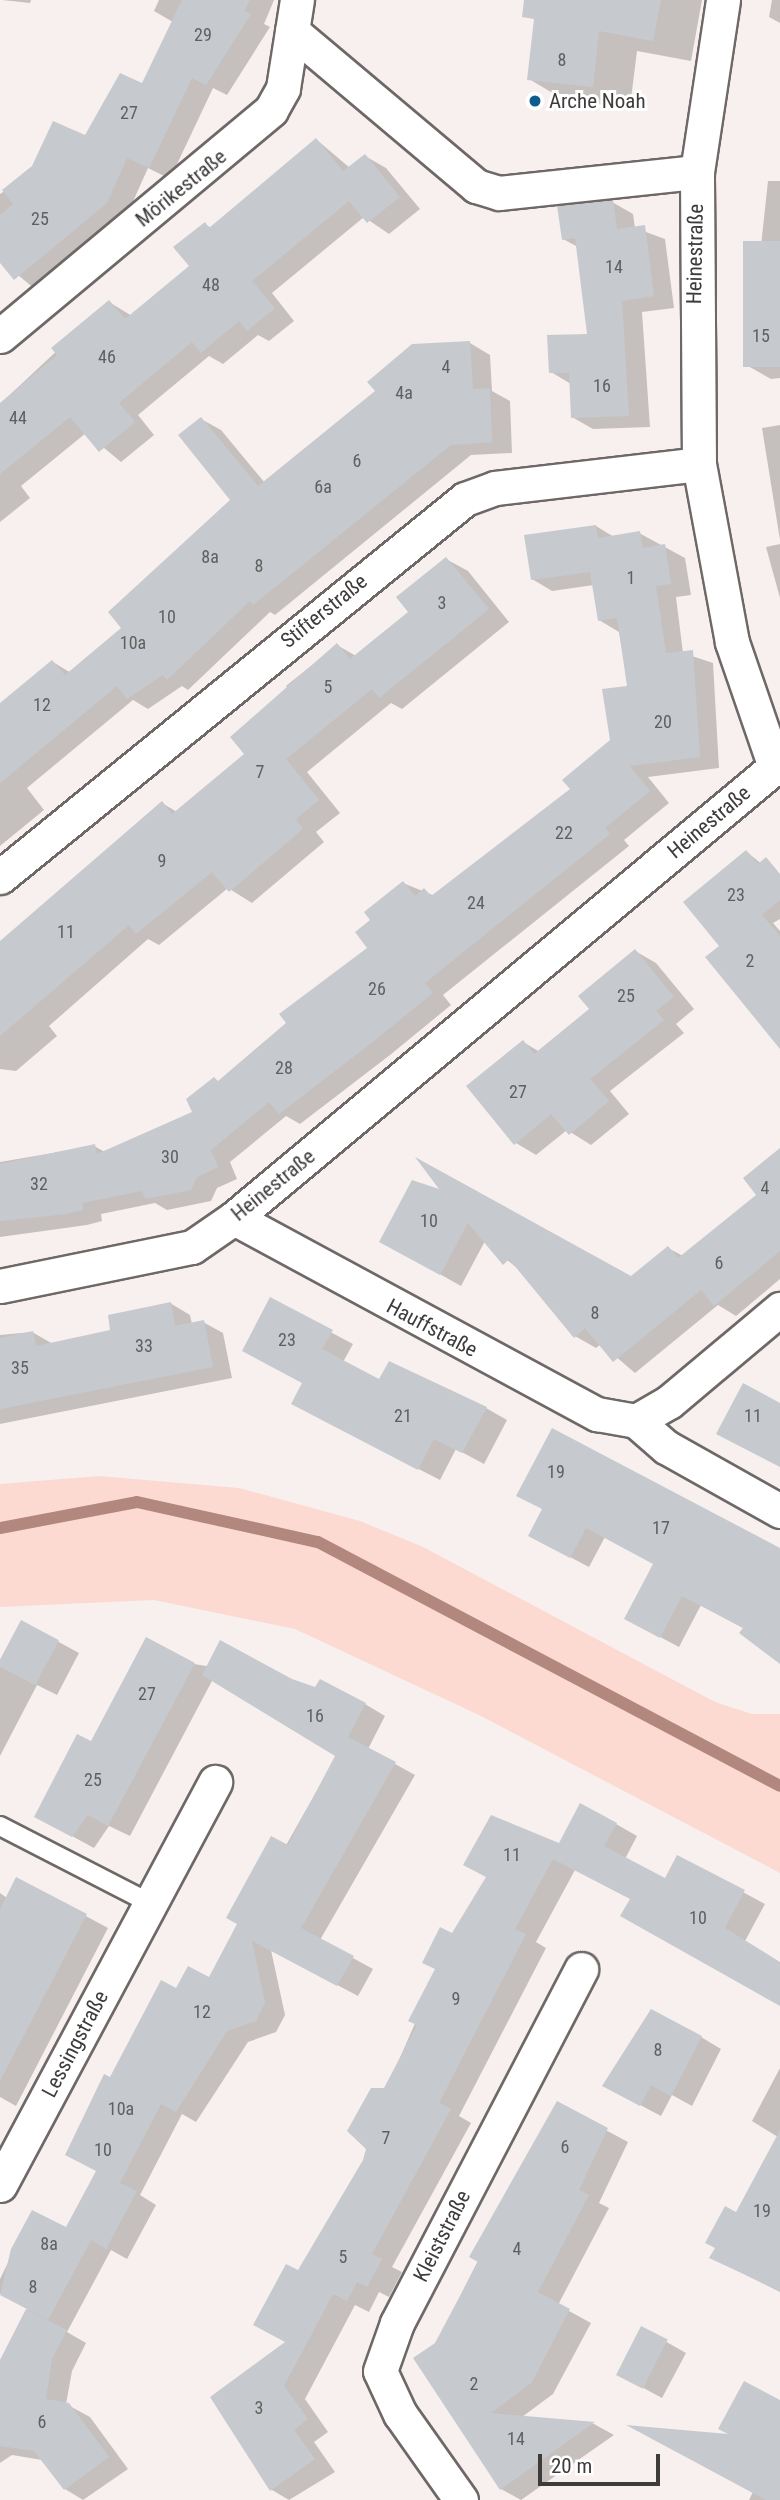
<!DOCTYPE html>
<html>
<head>
<meta charset="utf-8">
<style>
	body { margin:0 }
	#map { position:relative; width:780px; height:2500px; overflow:hidden; background:#f7f0ee; font-family:"Roboto Condensed",sans-serif }
	div>[style] { position:absolute }
	[style*='--x'] { left:calc(var(--x)*1px); top:calc(var(--y)*1px); width:calc(var(--w)*1px); rotate:calc(var(--a)*1deg) }
	.green>* { inset:0; background:#fcdad2 }
	.shadow>* { inset:0; background:#0003 }
	.stream>* { height:12px; margin:-6px; padding:0 6px; transform-origin:6px; border-radius:6px; background:#b1877e }
	.building>* { inset:0; background:#c6cace; transform-origin:0 0 }
	.roads { filter:drop-shadow(2px 0 #6e6867) drop-shadow(-2px 0 #6e6867) drop-shadow(0 2px #6e6867) drop-shadow(0 -2px #6e6867) }
	.service>* { height:18px; margin:-9px; padding:0 9px; transform-origin:9px; border-radius:9px; background:#fff }
	.minor>* { height:33px; margin:-16.5px; padding:0 16.5px; transform-origin:16.5px; border-radius:16.5px; background:#fff }
	.dots>* { width:19px; height:19px; translate:-50% -50%; box-sizing:border-box; border:4px solid #fff; border-radius:50% }
	span { translate:-50% -50%; white-space:nowrap; text-align:center; line-height:1.15; -webkit-text-stroke:6px #fff; paint-order:stroke }
	.number-label { font-size:18px; color:#606060 }
	.number-label span { -webkit-text-stroke-width:0 }
	.poi-label { font-size:21px; color:#3e3c3b }
	.left { translate:0 -50%; text-align:left }
	.street-label { font-size:21px; color:#3e3c3b }
	.scale { position:absolute; left:538px; top:2454px; width:122px; height:32px; box-sizing:border-box; border:4px solid #3e3c3b; border-top:0; padding-left:9px; font-size:21px; line-height:24px; white-space:nowrap; color:#3e3c3b; -webkit-text-stroke:5px #fff; paint-order:stroke }
</style>
</head>
<body>
<div id="map">
	<div class="green">
		<div style="clip-path:polygon(99px 1476px,239px 1488px,360px 1521px,423px 1547px,715px 1702px,752px 1714px,780px 1714px,780px 1873px,481px 1716px,295px 1629px,154px 1600px,0 1607px,0 1484px)"></div>
	</div>
	<div class="shadow">
		<div style="clip-path:polygon(2px 0,31px 0,30px 3px)"></div>
		<div style="clip-path:polygon(159px 0,274px 0,264px 24px,270px 27px,227px 95px,213px 88px,170px 179px,148px 168px,127px 215px,36px 290px,0 260px,0 194px,85px 138px,143px 86px,173px 22px,154px 11px)"></div>
		<div style="clip-path:polygon(537px 0,702px 0,691px 61px,637px 51px,630px 107px,566px 101px,529px 79px)"></div>
		<div style="clip-path:polygon(772px 0,780px 0,780px 23px,769px 17px)"></div>
		<div style="clip-path:polygon(317px 140px,350px 168px,365px 156px,386px 168px,420px 209px,389px 234px,364px 217px,272px 293px,294px 321px,269px 341px,258px 335px,223px 364px,209px 356px,138px 415px,154px 435px,121px 462px,86px 433px,21px 486px,30px 498px,0 522px,0 404px,109px 302px,132px 316px,192px 266px,205px 224px,211px 228px)"></div>
		<div style="clip-path:polygon(768px 181px,780px 181px,780px 378px,771px 379px,748px 366px)"></div>
		<div style="clip-path:polygon(612px 202px,633px 214px,635px 228px,665px 239px,674px 308px,642px 312px,650px 427px,593px 429px,572px 417px,571px 384px,551px 372px,589px 336px,578px 247px,563px 239px)"></div>
		<div style="clip-path:polygon(470px 343px,490px 355px,492px 391px,510px 401px,512px 453px,471px 455px,275px 615px,270px 612px,188px 690px,182px 686px,148px 709px,133px 700px,27px 788px,44px 810px,0 846px,0 705px,53px 662px,71px 673px,124px 628px,232px 501px,201px 419px,221px 430px,265px 483px)"></div>
		<div style="clip-path:polygon(780px 425px,780px 540px,762px 428px)"></div>
		<div style="clip-path:polygon(596px 526px,614px 537px,639px 533px,685px 558px,691px 595px,676px 597px,683px 653px,713px 663px,719px 768px,648px 777px,669px 803px,624px 840px,629px 846px,443px 995px,451px 1005px,390px 1055px,300px 1124px,286px 1116px,230px 1162px,237px 1179px,217px 1188px,211px 1201px,167px 1210px,155px 1203px,101px 1214px,102px 1221px,87px 1225px,0 1237px,0 1162px,94px 1146px,105px 1152px,194px 1113px,214px 1079px,219px 1082px,289px 1023px,370px 948px,373px 920px,403px 883px,435px 896px,572px 789px,611px 741px,629px 688px,619px 632px,599px 620px,594px 585px,552px 591px,532px 579px)"></div>
		<div style="clip-path:polygon(780px 544px,780px 598px,766px 547px)"></div>
		<div style="clip-path:polygon(446px 559px,468px 571px,509px 622px,402px 709px,391px 703px,307px 772px,340px 813px,316px 832px,324px 842px,252px 903px,228px 888px,159px 945px,148px 939px,49px 1026px,57px 1036px,16px 1071px,0 1069px,0 967px,162px 803px,177px 812px,247px 755px,290px 691px,286px 686px,337px 645px,356px 656px,410px 612px)"></div>
		<div style="clip-path:polygon(747px 852px,780px 879px,780px 919px,773px 923px,780px 931px,780px 1043px,722px 946px)"></div>
		<div style="clip-path:polygon(635px 951px,656px 963px,694px 1009px,676px 1024px,684px 1033px,610px 1091px,629px 1114px,591px 1145px,567px 1130px,536px 1155px,516px 1143px,523px 1042px,540px 1052px,592px 1009px)"></div>
		<div style="clip-path:polygon(780px 1150px,780px 1279px,736px 1316px,718px 1305px,635px 1373px,601px 1344px,596px 1348px,575px 1336px,525px 1275px,485px 1241px,461px 1286px,402px 1253px,413px 1182px,632px 1278px,668px 1248px,683px 1256px,759px 1195px)"></div>
		<div style="clip-path:polygon(270px 1300px,353px 1344px,343px 1362px,380px 1382px,486px 1408px,507px 1420px,484px 1464px,456px 1449px,440px 1480px,314px 1415px)"></div>
		<div style="clip-path:polygon(170px 1303px,190px 1315px,192px 1324px,203px 1322px,223px 1333px,232px 1378px,0 1424px,0 1335px,32px 1332px,53px 1344px,112px 1331px)"></div>
		<div style="clip-path:polygon(544px 1509px,780px 1550px,780px 1661px,741px 1633px,745px 1629px,701px 1605px,679px 1647px,645px 1629px,655px 1564px,605px 1537px,589px 1567px,549px 1546px)"></div>
		<div style="clip-path:polygon(22px 1622px,79px 1653px,57px 1695px,37px 1685px,0 1756px,0 1662px)"></div>
		<div style="clip-path:polygon(194px 1664px,291px 1680px,365px 1704px,385px 1716px,368px 1749px,415px 1775px,320px 1940px,373px 1969px,358px 1996px,271px 1950px,285px 2015px,276px 2032px,248px 2042px,196px 2122px,182px 2114px,140px 2195px,156px 2205px,127px 2259px,111px 2250px,67px 2332px,86px 2343px,72px 2371px,66px 2404px,90px 2417px,128px 2469px,83px 2500px,65px 2489px,42px 2460px,12px 2455px,0 2463px,0 2363px,28px 2309px,0 2293px,0 2279px,33px 2212px,66px 2229px,98px 2172px,110px 2080px,177px 1990px,210px 1980px,337px 1755px,213px 1679px,130px 1836px,109px 1826px,94px 1848px,57px 1828px,92px 1743px)"></div>
		<div style="clip-path:polygon(616px 1824px,637px 1836px,625px 1859px,666px 1880px,678px 1857px,765px 1904px,745px 1941px,780px 1963px,780px 2005px,631px 1899px,575px 1870px,536px 1942px,546px 1948px,459px 2116px,471px 2123px,392px 2267px,402px 2272px,389px 2297px,379px 2292px,369px 2312px,355px 2305px,305px 2399px,328px 2432px,314px 2442px,335px 2472px,289px 2500px,272px 2490px,212px 2397px,288px 2343px,299px 2272px,365px 2160px,386px 2090px,453px 1936px,560px 1845px)"></div>
		<div style="clip-path:polygon(17px 1879px,108px 1928px,16px 2106px,0 2097px,0 1893px,7px 1898px)"></div>
		<div style="clip-path:polygon(701px 2037px,721px 2049px,692px 2106px,672px 2095px,661px 2116px,625px 2097px)"></div>
		<div style="clip-path:polygon(780px 2068px,780px 2292px,712px 2258px,778px 2137px,752px 2121px)"></div>
		<div style="clip-path:polygon(557px 2104px,628px 2142px,599px 2203px,609px 2208px,558px 2305px,591px 2323px,553px 2394px,522px 2417px,594px 2424px,614px 2435px,521px 2500px,501px 2489px,436px 2344px)"></div>
		<div style="clip-path:polygon(642px 2328px,686px 2353px,662px 2398px,636px 2384px)"></div>
		<div style="clip-path:polygon(780px 2402px,780px 2500px,749px 2500px,753px 2492px,735px 2436px)"></div>
	</div>
	<div class="stream">
		<div style="--x:0;--y:1528;--w:139;--a:-10.7"></div>
		<div style="--x:137;--y:1502;--w:185;--a:12.5"></div>
		<div style="--x:318;--y:1542;--w:522;--a:27.84"></div>
	</div>
	<div class="building">
		<div style="clip-path:polygon(182px 0,250px 0,244px 11px,251px 14px,206px 85px,192px 78px,149px 168px,127px 158px,107px 203px,14px 280px,0 263px,0 215px,13px 204px,2px 190px,32px 166px,53px 121px,85px 135px,120px 73px,142px 83px)"></div>
		<div style="clip-path:polygon(524px 0,661px 0,653px 41px,599px 31px,593px 87px,527px 80px,534px 19px,522px 17px)"></div>
		<div style="clip-path:polygon(316px 138px,343px 171px,365px 154px,400px 197px,367px 223px,349px 201px,252px 281px,275px 308px,247px 331px,239px 321px,201px 353px,192px 342px,119px 403px,135px 422px,99px 452px,70px 417px,0 474px,0 403px,57px 355px,51px 348px,109px 300px,125px 319px,189px 266px,173px 247px,205px 222px,209px 228px)"></div>
		<div style="clip-path:polygon(613px 200px,617px 229px,645px 225px,654px 296px,622px 301px,629px 416px,571px 418px,569px 373px,549px 373px,547px 335px,587px 334px,575px 238px,562px 240px,557px 206px)"></div>
		<div style="left:743px;top:241px;width:37px;height:126px"></div>
		<div style="clip-path:polygon(470px 341px,473px 389px,490px 388px,492px 442px,451px 445px,253px 605px,250px 601px,167px 680px,163px 675px,127px 699px,117px 686px,0 783px,0 703px,52px 660px,65px 675px,121px 628px,108px 612px,230px 500px,178px 435px,201px 417px,258px 486px,375px 391px,367px 382px,412px 344px)"></div>
		<div style="clip-path:polygon(596px 525px,598px 538px,640px 531px,643px 548px,665px 544px,671px 584px,656px 586px,666px 653px,693px 650px,700px 757px,630px 766px,650px 791px,605px 828px,610px 834px,425px 983px,433px 993px,370px 1044px,279px 1114px,269px 1102px,211px 1150px,218px 1167px,197px 1177px,191px 1190px,145px 1199px,142px 1191px,82px 1203px,83px 1210px,66px 1214px,0 1221px,0 1164px,95px 1144px,97px 1154px,192px 1112px,186px 1099px,214px 1077px,218px 1081px,286px 1023px,279px 1014px,367px 948px,355px 932px,370px 920px,364px 912px,403px 881px,415px 896px,424px 888px,431px 896px,570px 789px,562px 780px,610px 740px,602px 689px,627px 686px,617px 618px,598px 621px,590px 572px,531px 580px,524px 535px)"></div>
		<div style="clip-path:polygon(446px 557px,489px 609px,379px 698px,372px 689px,286px 759px,319px 800px,296px 819px,303px 829px,229px 892px,212px 872px,136px 934px,129px 925px,0 1036px,0 941px,162px 801px,172px 814px,244px 754px,230px 737px,337px 643px,350px 659px,408px 612px,396px 597px)"></div>
		<div style="clip-path:polygon(746px 850px,758px 864px,766px 857px,780px 874px,780px 900px,762px 915px,780px 936px,780px 1049px,705px 957px,719px 946px,683px 902px)"></div>
		<div style="clip-path:polygon(635px 949px,674px 997px,656px 1011px,664px 1020px,590px 1079px,609px 1101px,569px 1135px,551px 1114px,514px 1145px,466px 1086px,523px 1040px,534px 1054px,589px 1009px,578px 996px)"></div>
		<div style="clip-path:polygon(780px 1148px,780px 1251px,714px 1306px,701px 1290px,613px 1362px,585px 1328px,574px 1338px,509px 1259px,503px 1265px,468px 1223px,440px 1275px,379px 1242px,412px 1180px,439px 1189px,415px 1157px,631px 1276px,668px 1246px,678px 1258px,756px 1195px,743px 1178px)"></div>
		<div style="clip-path:polygon(270px 1297px,333px 1330px,322px 1349px,379px 1379px,389px 1361px,487px 1407px,462px 1453px,434px 1439px,418px 1470px,291px 1404px,302px 1383px,242px 1351px)"></div>
		<div style="clip-path:polygon(171px 1302px,175px 1326px,204px 1320px,213px 1367px,0 1409px,0 1338px,33px 1331px,36px 1346px,110px 1330px,108px 1315px)"></div>
		<div style="clip-path:polygon(743px 1383px,780px 1403px,780px 1467px,716px 1434px)"></div>
		<div style="clip-path:polygon(552px 1428px,780px 1548px,780px 1664px,739px 1633px,743px 1628px,682px 1596px,660px 1638px,624px 1619px,653px 1564px,586px 1528px,570px 1558px,528px 1536px,542px 1509px,516px 1496px)"></div>
		<div style="left:21px;top:1620px;width:43px;height:51px;rotate:28deg"></div>
		<div style="clip-path:polygon(146px 1637px,195px 1663px,108px 1826px,88px 1815px,72px 1837px,34px 1817px,77px 1734px,91px 1741px)"></div>
		<div style="clip-path:polygon(220px 1640px,292px 1679px,315px 1687px,320px 1679px,366px 1703px,348px 1737px,396px 1762px,301px 1928px,354px 1956px,337px 1986px,252px 1941px,265px 2003px,256px 2021px,227px 2031px,176px 2112px,161px 2104px,120px 2183px,137px 2191px,106px 2249px,91px 2240px,48px 2320px,0 2295px,11px 2249px,32px 2210px,66px 2227px,96px 2171px,65px 2155px,104px 2074px,110px 2077px,161px 1980px,176px 1988px,188px 1966px,209px 1977px,237px 1924px,226px 1918px,271px 1836px,288px 1845px,335px 1756px,202px 1675px)"></div>
		<div style="clip-path:polygon(580px 1803px,617px 1823px,604px 1846px,665px 1878px,677px 1855px,745px 1890px,725px 1928px,780px 1962px,780px 2006px,620px 1916px,630px 1899px,553px 1859px,515px 1929px,526px 1934px,439px 2103px,451px 2109px,372px 2254px,382px 2259px,367px 2287px,357px 2282px,347px 2301px,333px 2294px,284px 2386px,308px 2419px,294px 2430px,315px 2459px,270px 2491px,210px 2397px,285px 2342px,253px 2325px,286px 2264px,298px 2270px,363px 2160px,366px 2149px,347px 2131px,371px 2088px,384px 2088px,417px 2025px,408px 2021px,435px 1969px,422px 1963px,440px 1927px,452px 1933px,486px 1877px,463px 1865px,491px 1815px,559px 1843px)"></div>
		<div style="clip-path:polygon(16px 1877px,87px 1914px,0 2081px,0 1909px)"></div>
		<div style="clip-path:polygon(651px 2009px,702px 2036px,671px 2096px,651px 2085px,640px 2106px,602px 2086px)"></div>
		<div style="clip-path:polygon(557px 2101px,608px 2128px,579px 2190px,589px 2195px,538px 2292px,570px 2309px,532px 2382px,491px 2413px,595px 2422px,500px 2490px,413px 2358px,435px 2343px,478px 2262px,469px 2257px)"></div>
		<div style="clip-path:polygon(780px 2130px,780px 2291px,709px 2258px,715px 2248px,705px 2243px,725px 2206px,736px 2212px)"></div>
		<div style="clip-path:polygon(26px 2309px,67px 2330px,52px 2359px,46px 2399px,69px 2403px,109px 2457px,64px 2490px,34px 2451px,0 2446px,0 2360px)"></div>
		<div style="left:641px;top:2326px;width:30px;height:55px;rotate:27deg"></div>
		<div style="clip-path:polygon(744px 2381px,780px 2400px,780px 2500px,766px 2500px,626px 2425px,728px 2434px,718px 2429px)"></div>
	</div>
	<div class="roads">
		<div class="service">
			<div style="--x:0;--y:1826;--w:169;--a:27.2"></div>
		</div>
		<div class="minor">
			<div style="--x:292;--y:31;--w:241;--a:40.1"></div>
			<div style="--x:476;--y:186;--w:24;--a:17"></div>
			<div style="--x:499;--y:193;--w:199;--a:-6.1"></div>
			<div style="--x:0;--y:336;--w:353;--a:-39.8"></div>
			<div style="--x:271;--y:110;--w:25;--a:-61"></div>
			<div style="--x:283;--y:88;--w:89;--a:-81"></div>
			<div style="--x:0;--y:877;--w:599;--a:-39.11"></div>
			<div style="--x:465;--y:499;--w:32;--a:-20"></div>
			<div style="--x:495;--y:488;--w:205;--a:-6.7"></div>
			<div style="--x:234;--y:1218;--w:413;--a:28.4"></div>
			<div style="--x:597;--y:1414;--w:40;--a:10"></div>
			<div style="--x:636;--y:1421;--w:38;--a:-30"></div>
			<div style="--x:669;--y:1402;--w:145;--a:-40"></div>
			<div style="--x:0;--y:1286;--w:196;--a:-11.5"></div>
			<div style="--x:192;--y:1247;--w:51;--a:-34.6"></div>
			<div style="--x:234;--y:1218;--w:704;--a:-39.82"></div>
			<div style="--x:775;--y:767;--w:132;--a:-109"></div>
			<div style="--x:732;--y:642;--w:181;--a:-100.5"></div>
			<div style="--x:699;--y:464;--w:292;--a:-90.4"></div>
			<div style="--x:697;--y:172;--w:174;--a:-81.4"></div>
			<div style="--x:636;--y:1421;--w:40;--a:41"></div>
			<div style="--x:666;--y:1447;--w:131;--a:29.3"></div>
			<div style="--x:0;--y:2185;--w:457;--a:-61.9"></div>
			<div style="--x:461;--y:2500;--w:105;--a:-125.3"></div>
			<div style="--x:400;--y:2414;--w:47;--a:-114.9"></div>
			<div style="--x:380;--y:2371;--w:51;--a:-70.5"></div>
			<div style="--x:397;--y:2323;--w:399;--a:-62.5"></div>
		</div>
	</div>
	<div class="dots">
		<div style="left:535px;top:101px;background:#0f5c8f"></div>
	</div>
	<div class="number-label">
		<span style="left:203px;top:35px">29</span>
		<span style="left:562px;top:60px">8</span>
		<span style="left:129px;top:113px">27</span>
		<span style="left:40px;top:219px">25</span>
		<span style="left:614px;top:267px">14</span>
		<span style="left:211px;top:285px">48</span>
		<span style="left:761px;top:336px">15</span>
		<span style="left:107px;top:357px">46</span>
		<span style="left:446px;top:367px">4</span>
		<span style="left:602px;top:386px">16</span>
		<span style="left:404px;top:393px">4a</span>
		<span style="left:18px;top:418px">44</span>
		<span style="left:357px;top:461px">6</span>
		<span style="left:323px;top:487px">6a</span>
		<span style="left:210px;top:557px">8a</span>
		<span style="left:259px;top:566px">8</span>
		<span style="left:631px;top:578px">1</span>
		<span style="left:442px;top:603px">3</span>
		<span style="left:167px;top:617px">10</span>
		<span style="left:133px;top:643px">10a</span>
		<span style="left:328px;top:687px">5</span>
		<span style="left:42px;top:705px">12</span>
		<span style="left:663px;top:722px">20</span>
		<span style="left:260px;top:772px">7</span>
		<span style="left:564px;top:833px">22</span>
		<span style="left:162px;top:861px">9</span>
		<span style="left:736px;top:895px">23</span>
		<span style="left:476px;top:903px">24</span>
		<span style="left:66px;top:932px">11</span>
		<span style="left:750px;top:961px">2</span>
		<span style="left:377px;top:989px">26</span>
		<span style="left:626px;top:996px">25</span>
		<span style="left:284px;top:1068px">28</span>
		<span style="left:518px;top:1092px">27</span>
		<span style="left:170px;top:1157px">30</span>
		<span style="left:39px;top:1184px">32</span>
		<span style="left:765px;top:1188px">4</span>
		<span style="left:429px;top:1221px">10</span>
		<span style="left:719px;top:1263px">6</span>
		<span style="left:595px;top:1313px">8</span>
		<span style="left:287px;top:1340px">23</span>
		<span style="left:144px;top:1346px">33</span>
		<span style="left:20px;top:1368px">35</span>
		<span style="left:403px;top:1416px">21</span>
		<span style="left:753px;top:1416px">11</span>
		<span style="left:556px;top:1472px">19</span>
		<span style="left:661px;top:1528px">17</span>
		<span style="left:147px;top:1694px">27</span>
		<span style="left:315px;top:1716px">16</span>
		<span style="left:93px;top:1780px">25</span>
		<span style="left:512px;top:1855px">11</span>
		<span style="left:698px;top:1918px">10</span>
		<span style="left:456px;top:1999px">9</span>
		<span style="left:202px;top:2012px">12</span>
		<span style="left:658px;top:2050px">8</span>
		<span style="left:121px;top:2109px">10a</span>
		<span style="left:386px;top:2138px">7</span>
		<span style="left:565px;top:2147px">6</span>
		<span style="left:103px;top:2150px">10</span>
		<span style="left:762px;top:2211px">19</span>
		<span style="left:49px;top:2244px">8a</span>
		<span style="left:517px;top:2249px">4</span>
		<span style="left:343px;top:2257px">5</span>
		<span style="left:33px;top:2287px">8</span>
		<span style="left:474px;top:2384px">2</span>
		<span style="left:259px;top:2408px">3</span>
		<span style="left:42px;top:2422px">6</span>
		<span style="left:516px;top:2439px">14</span>
	</div>
	<div class="poi-label">
		<span class="left" style="left:549px;top:101px">Arche Noah</span>
	</div>
	<div class="street-label">
		<span style="left:181px;top:188px;rotate:-39deg">Mörikestraße</span>
		<span style="left:695px;top:254px;rotate:-89deg">Heinestraße</span>
		<span style="left:324px;top:611px;rotate:-39deg">Stifterstraße</span>
		<span style="left:709px;top:822px;rotate:-40deg">Heinestraße</span>
		<span style="left:273px;top:1185px;rotate:-39deg">Heinestraße</span>
		<span style="left:432px;top:1328px;rotate:28deg">Hauffstraße</span>
		<span style="left:75px;top:2044px;rotate:-62deg">Lessingstraße</span>
		<span style="left:442px;top:2236px;rotate:-63deg">Kleiststraße</span>
	</div>
	<div class="scale">20 m</div>
</div>
</body>
</html>
